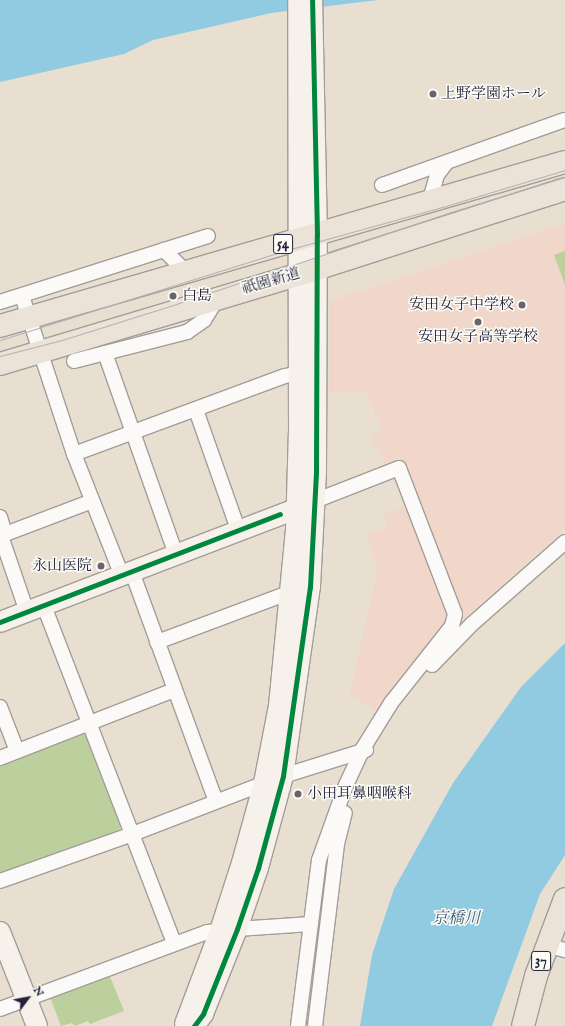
<!DOCTYPE html>
<html>
<head>
<meta charset="utf-8">
<style>
	body { margin:0 }
	#map { position:relative; width:565px; height:1026px; overflow:hidden; background:#e8dfd0; font-family:"IM FELL English","Noto Serif JP",serif }
	div>[style] { position:absolute }
	[style*='--x'] { left:calc(var(--x)*1px); top:calc(var(--y)*1px); width:calc(var(--w)*1px); rotate:calc(var(--a)*1deg) }
	.built>* { inset:0; background:#f0d7ca }
	.green>* { inset:0; background:#bbd09c }
	.water>* { inset:0; background:#91cbe1 }
	.roads { filter:drop-shadow(1px 0 #a29d98) drop-shadow(-1px 0 #a29d98) drop-shadow(0 1px #a29d98) drop-shadow(0 -1px #a29d98) }
	.street>* { height:14px; margin:-7px; padding:0 7px; transform-origin:7px; border-radius:7px; background:#fcfaf8 }
	.secondary>* { height:20px; margin:-10px; padding:0 10px; transform-origin:10px; border-radius:10px; background:#f6f1ea }
	.primary>* { height:22px; margin:-11px; padding:0 11px; transform-origin:11px; border-radius:11px; background:#ebe2d8 }
	.highway>* { height:22px; margin:-11px; padding:0 11px; transform-origin:11px; border-radius:11px; background:#ebe2d8 }
	.tram>* { height:1px; margin:-0.5px; padding:0 0.5px; transform-origin:0.5px; border-radius:0.5px; background:#b3b2b3 }
	.cycleway>* { height:5px; margin:-2.5px; padding:0 2.5px; transform-origin:2.5px; border-radius:2.5px; background:#00873e }
	.dots>* { width:11px; height:11px; translate:-50% -50%; box-sizing:border-box; border:2px solid #fdfcf7; border-radius:50% }
	span { translate:-50% -50%; white-space:nowrap; text-align:center; line-height:1.15; -webkit-text-stroke:3px #fdfcf7; paint-order:stroke }
	.shield-label span { padding:1px 3px; background:#fdfcf7; border:1px solid; border-radius:3px; -webkit-text-stroke-width:0 }
	.shield-label { font-size:14px; color:#22223b; font-weight:700 }
	.poi-label { font-size:15px; color:#22223b }
	.left { translate:0 -50%; text-align:left }
	.right { translate:-100% -50%; text-align:right }
	.street-label { font-size:15px; color:#22223b }
	.water-label { font-size:16px; color:#3c5a78; font-style:italic }
	.north { position:absolute; left:8px; top:978px; width:40px; height:40px; -webkit-text-stroke:3px #fdfcf7; paint-order:stroke; rotate:58deg; font-size:11px; font-weight:700; line-height:16px; text-align:center; color:#22223b }
	.north::after { content:''; display:block; margin:auto; width:14px; height:18px; background:#22223b; clip-path:polygon(50% 0,100% 100%,50% 72%,0 100%) }
</style>
</head>
<body>
<div id="map">
	<div class="built">
		<div style="clip-path:polygon(565px 223px,565px 528px,462px 621px,401px 460px,385px 465px,378px 448px,375px 448px,369px 434px,383px 433px,366px 392px,329px 393px,329px 301px)"></div>
		<div style="clip-path:polygon(407px 505px,448px 614px,447px 622px,377px 712px,350px 694px,378px 567px,366px 536px,388px 527px,383px 515px)"></div>
	</div>
	<div class="green">
		<div style="clip-path:polygon(565px 251px,565px 285px,554px 255px)"></div>
		<div style="clip-path:polygon(83px 734px,88px 737px,122px 824px,117px 835px,0 877px,0 766px)"></div>
		<div style="clip-path:polygon(109px 974px,124px 1011px,90px 1024px,88px 1021px,75px 1026px,72px 1023px,61px 1026px,50px 997px)"></div>
	</div>
	<div class="water">
		<div style="clip-path:polygon(0 0,378px 0,271px 13px,153px 40px,124px 54px,0 82px)"></div>
		<div style="clip-path:polygon(565px 643px,565px 855px,540px 894px,492px 1026px,360px 1026px,372px 955px,394px 889px,453px 783px,521px 687px)"></div>
	</div>
	<div class="roads">
		<div class="street">
			<div style="--x:382;--y:185;--w:194;--a:-19.6"></div>
			<div style="--x:429;--y:203;--w:29;--a:-74"></div>
			<div style="--x:437;--y:175;--w:15;--a:-53"></div>
			<div style="--x:164;--y:250;--w:30;--a:45"></div>
			<div style="--x:22;--y:296;--w:166;--a:71.8"></div>
			<div style="--x:74;--y:454;--w:131;--a:68.5"></div>
			<div style="--x:0;--y:302;--w:218;--a:-17.6"></div>
			<div style="--x:105;--y:353;--w:214;--a:70.6"></div>
			<div style="--x:74;--y:361;--w:117;--a:-14.4"></div>
			<div style="--x:187;--y:332;--w:21;--a:-35"></div>
			<div style="--x:204;--y:320;--w:28;--a:-58"></div>
			<div style="--x:196;--y:410;--w:129;--a:70.6"></div>
			<div style="--x:74;--y:454;--w:225;--a:-20.3"></div>
			<div style="--x:285;--y:376;--w:14;--a:-12"></div>
			<div style="--x:0;--y:517;--w:18;--a:74"></div>
			<div style="--x:0;--y:536;--w:98;--a:-20.8"></div>
			<div style="--x:1;--y:536;--w:80;--a:71.1"></div>
			<div style="--x:132;--y:572;--w:244;--a:69.9"></div>
			<div style="--x:44;--y:606;--w:361;--a:68.9"></div>
			<div style="--x:157;--y:642;--w:143;--a:-20.5"></div>
			<div style="--x:432;--y:665;--w:57;--a:-45.7"></div>
			<div style="--x:472;--y:624;--w:124;--a:-41.4"></div>
			<div style="--x:0;--y:707;--w:47;--a:68.9"></div>
			<div style="--x:0;--y:758;--w:187;--a:-21.3"></div>
			<div style="--x:0;--y:881;--w:138;--a:-19.5"></div>
			<div style="--x:130;--y:835;--w:164;--a:-21.1"></div>
			<div style="--x:283;--y:776;--w:87;--a:-17.4"></div>
			<div style="--x:237;--y:929;--w:74;--a:-3.9"></div>
			<div style="--x:546;--y:945;--w:20;--a:15"></div>
			<div style="--x:0;--y:1009;--w:221;--a:-20.4"></div>
			<div style="--x:207;--y:932;--w:13;--a:-4"></div>
			<div style="--x:298;--y:1026;--w:167;--a:-82.8"></div>
			<div style="--x:319;--y:860;--w:80;--a:-70.2"></div>
			<div style="--x:346;--y:785;--w:38;--a:-65"></div>
			<div style="--x:362;--y:750;--w:55;--a:-58.3"></div>
			<div style="--x:391;--y:703;--w:98;--a:-51.6"></div>
			<div style="--x:452;--y:626;--w:12;--a:-76"></div>
			<div style="--x:455;--y:614;--w:156;--a:-111"></div>
			<div style="--x:399;--y:468;--w:90;--a:158.6"></div>
			<div style="--x:315;--y:1026;--w:183;--a:-83.1"></div>
			<div style="--x:337;--y:844;--w:32;--a:-76"></div>
		</div>
		<div class="secondary">
			<div style="--x:0;--y:622;--w:328;--a:-20.9"></div>
			<div style="--x:0;--y:932;--w:101;--a:68.5"></div>
			<div style="--x:185;--y:1024;--w:99;--a:-69.4"></div>
			<div style="--x:220;--y:931;--w:71;--a:-72.1"></div>
			<div style="--x:242;--y:863;--w:83;--a:-74.6"></div>
			<div style="--x:264;--y:783;--w:78;--a:-79"></div>
			<div style="--x:279;--y:706;--w:176;--a:-84.5"></div>
			<div style="--x:296;--y:531;--w:104;--a:-88.3"></div>
			<div style="--x:299;--y:427;--w:427;--a:-90.1"></div>
			<div style="--x:194;--y:1026;--w:15;--a:-53"></div>
			<div style="--x:203;--y:1014;--w:92;--a:-68.2"></div>
			<div style="--x:237;--y:929;--w:65;--a:-71"></div>
			<div style="--x:258;--y:868;--w:95;--a:-74.8"></div>
			<div style="--x:283;--y:776;--w:191;--a:-81.9"></div>
			<div style="--x:310;--y:587;--w:116;--a:-87"></div>
			<div style="--x:316;--y:471;--w:236;--a:-89.8"></div>
			<div style="--x:317;--y:235;--w:235;--a:-91.2"></div>
		</div>
		<div class="primary">
			<div style="--x:523;--y:1026;--w:52;--a:-75.4"></div>
			<div style="--x:536;--y:976;--w:82;--a:-69.4"></div>
		</div>
		<div class="highway">
			<div style="--x:0;--y:326;--w:588;--a:-16.19"></div>
			<div style="--x:0;--y:364;--w:330;--a:-16.7"></div>
			<div style="--x:316;--y:269;--w:262;--a:-17.8"></div>
		</div>
	</div>
	<div class="tram">
		<div style="--x:0;--y:340;--w:294;--a:-17.4"></div>
		<div style="--x:280;--y:252;--w:175;--a:-15.5"></div>
		<div style="--x:449;--y:205;--w:121;--a:-16.8"></div>
		<div style="--x:0;--y:356;--w:64;--a:-14.5"></div>
		<div style="--x:62;--y:340;--w:120;--a:-17.5"></div>
		<div style="--x:176;--y:304;--w:290;--a:-18.5"></div>
		<div style="--x:451;--y:212;--w:119;--a:-17.1"></div>
	</div>
	<div class="cycleway">
		<div style="--x:0;--y:622;--w:300;--a:-21.1"></div>
		<div style="--x:194;--y:1026;--w:15;--a:-53"></div>
		<div style="--x:203;--y:1014;--w:92;--a:-68.2"></div>
		<div style="--x:237;--y:929;--w:65;--a:-71"></div>
		<div style="--x:258;--y:868;--w:95;--a:-74.8"></div>
		<div style="--x:283;--y:776;--w:191;--a:-81.9"></div>
		<div style="--x:310;--y:587;--w:116;--a:-87"></div>
		<div style="--x:316;--y:471;--w:236;--a:-89.8"></div>
		<div style="--x:317;--y:235;--w:235;--a:-91.2"></div>
	</div>
	<div class="dots">
		<div style="left:433px;top:94px;background:#67646f"></div>
		<div style="left:173px;top:296px;background:#67646f"></div>
		<div style="left:522px;top:305px;background:#67646f"></div>
		<div style="left:478px;top:322px;background:#67646f"></div>
		<div style="left:101px;top:566px;background:#67646f"></div>
		<div style="left:298px;top:794px;background:#67646f"></div>
	</div>
	<div class="shield-label">
		<span style="left:283px;top:244px">54</span>
		<span style="left:541px;top:961px">37</span>
	</div>
	<div class="poi-label">
		<span class="left" style="left:441px;top:94px">上野学園ホール</span>
		<span class="left" style="left:182px;top:296px">白島</span>
		<span class="right" style="left:514px;top:305px">安田女子中学校</span>
		<span style="left:478px;top:337px">安田女子高等学校</span>
		<span class="right" style="left:92px;top:566px">永山医院</span>
		<span class="left" style="left:307px;top:794px">小田耳鼻咽喉科</span>
	</div>
	<div class="street-label">
		<span style="left:271px;top:281px;rotate:-16deg">祇園新道</span>
	</div>
	<div class="water-label">
		<span style="left:456px;top:919px">京橋川</span>
	</div>
	<div class="north">N</div>
</div>
</body>
</html>
